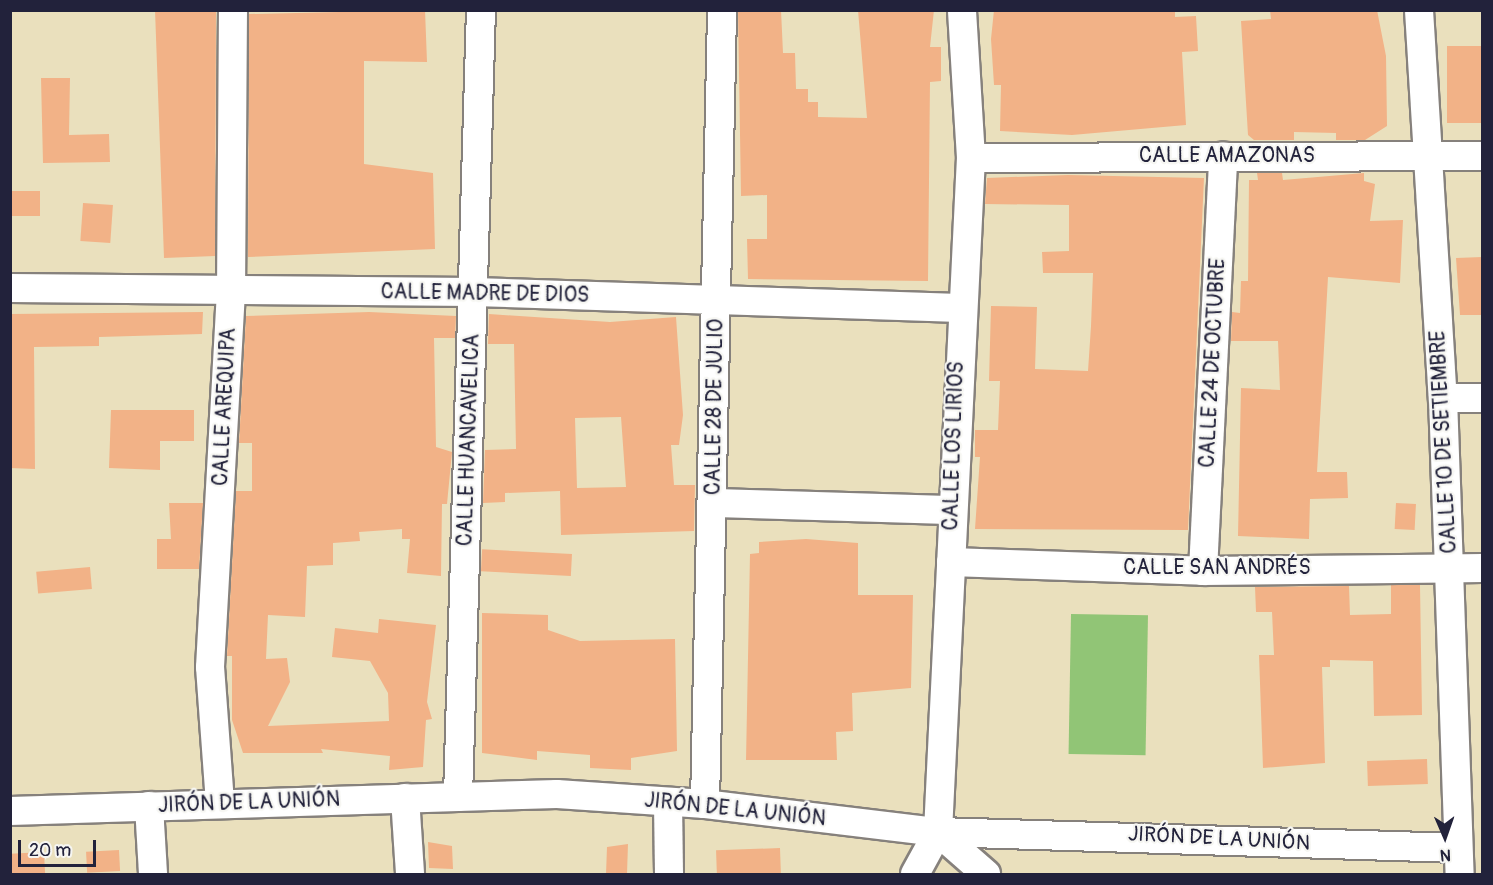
<!DOCTYPE html>
<html>
<head>
<meta charset="utf-8">
<style>
	body { margin:0 }
	#map { position:relative; width:1493px; height:885px; overflow:hidden; background:#eae0bd; font-family:Pangolin,sans-serif }
	div>[style] { position:absolute }
	[style*='--x'] { left:calc(var(--x)*1px); top:calc(var(--y)*1px); width:calc(var(--w)*1px); rotate:calc(var(--a)*1deg) }
	.green>* { inset:0; background:#91c576; transform-origin:0 0 }
	.building>* { inset:0; background:#f2b287; transform-origin:0 0 }
	.roads { filter:drop-shadow(2px 0 #86817c) drop-shadow(-2px 0 #86817c) drop-shadow(0 2px #86817c) drop-shadow(0 -2px #86817c) }
	.minor>* { height:28px; margin:-14px; padding:0 14px; transform-origin:14px; border-radius:14px; background:#fff }
	span { translate:-50% -50%; white-space:nowrap; text-align:center; line-height:1.15; -webkit-text-stroke:4.5px #f6f6f2; paint-order:stroke }
	.street-label { font-size:21px; color:#22223b }
	.frame { position:absolute; inset:0; border:12px solid #22223b; pointer-events:none }
	.north { position:absolute; left:1415px; top:807px; width:60px; height:60px; -webkit-text-stroke:4px #f6f6f2; paint-order:stroke; rotate:178deg; font-size:16px; font-weight:700; line-height:24px; text-align:center; color:#22223b }
	.north::after { content:''; display:block; margin:auto; width:21px; height:27px; background:#22223b; clip-path:polygon(50% 0,100% 100%,50% 72%,0 100%) }
	.scale { position:absolute; left:18px; top:840px; width:78px; height:27px; box-sizing:border-box; border:3px solid #22223b; border-top:0; padding-left:8px; font-size:18px; line-height:21px; white-space:nowrap; color:#22223b; -webkit-text-stroke:4px #f6f6f2; paint-order:stroke }
</style>
</head>
<body>
<div id="map">
	<div class="green">
		<div style="left:1071px;top:614px;width:77px;height:140px;rotate:1deg"></div>
	</div>
	<div class="building">
		<div style="clip-path:polygon(155px 10px,216px 10px,215px 256px,164px 258px)"></div>
		<div style="clip-path:polygon(425px 10px,427px 62px,364px 61px,364px 164px,433px 173px,435px 249px,248px 257px,249px 14px)"></div>
		<div style="clip-path:polygon(738px 10px,781px 10px,783px 53px,795px 53px,796px 89px,808px 89px,808px 102px,818px 102px,818px 117px,867px 118px,858px 10px,934px 10px,930px 47px,941px 47px,941px 81px,930px 82px,928px 281px,748px 279px,747px 239px,767px 239px,767px 195px,741px 196px)"></div>
		<div style="clip-path:polygon(994px 10px,1175px 10px,1175px 17px,1196px 16px,1198px 51px,1182px 52px,1186px 125px,1072px 135px,1000px 131px,1001px 85px,994px 85px,991px 39px)"></div>
		<div style="clip-path:polygon(1270px 10px,1377px 10px,1386px 56px,1387px 126px,1365px 140px,1336px 140px,1336px 133px,1294px 132px,1294px 140px,1254px 140px,1248px 135px,1241px 21px,1271px 19px)"></div>
		<div style="left:1482px;top:46px;width:77px;height:35px;rotate:90deg"></div>
		<div style="clip-path:polygon(41px 78px,70px 78px,69px 135px,109px 134px,110px 162px,43px 163px)"></div>
		<div style="clip-path:polygon(1257px 173px,1282px 173px,1283px 180px,1364px 173px,1364px 181px,1375px 184px,1370px 221px,1403px 220px,1400px 283px,1328px 277px,1317px 472px,1347px 472px,1348px 498px,1310px 499px,1309px 539px,1238px 536px,1241px 388px,1280px 390px,1278px 341px,1231px 341px,1232px 312px,1240px 313px,1241px 281px,1248px 281px,1249px 180px,1258px 180px)"></div>
		<div style="clip-path:polygon(1068px 175px,1204px 178px,1188px 530px,975px 529px,980px 457px,975px 457px,975px 430px,998px 430px,1000px 381px,989px 381px,991px 306px,1037px 307px,1035px 369px,1088px 371px,1091px 326px,1093px 273px,1043px 273px,1042px 252px,1069px 251px,1069px 205px,985px 204px,987px 178px)"></div>
		<div style="left:10px;top:191px;width:30px;height:25px"></div>
		<div style="left:83px;top:203px;width:30px;height:38px;rotate:4deg"></div>
		<div style="clip-path:polygon(1482px 257px,1482px 315px,1460px 315px,1456px 258px)"></div>
		<div style="clip-path:polygon(203px 312px,202px 334px,99px 337px,99px 346px,34px 347px,35px 469px,10px 468px,10px 314px)"></div>
		<div style="clip-path:polygon(369px 312px,456px 316px,455px 338px,434px 338px,436px 447px,452px 452px,447px 504px,442px 504px,441px 576px,407px 573px,410px 539px,402px 539px,402px 529px,359px 532px,360px 541px,333px 543px,333px 565px,307px 566px,305px 617px,268px 615px,266px 659px,287px 658px,290px 682px,268px 726px,389px 721px,388px 693px,370px 661px,332px 657px,335px 628px,378px 633px,379px 619px,436px 625px,427px 702px,432px 719px,426px 720px,423px 767px,389px 770px,390px 756px,321px 749px,323px 753px,243px 753px,232px 720px,232px 656px,227px 656px,236px 491px,252px 491px,252px 443px,239px 443px,246px 316px)"></div>
		<div style="clip-path:polygon(evenodd,489px 314px,610px 322px,676px 317px,683px 415px,679px 445px,671px 445px,674px 485px,695px 485px,694px 531px,561px 535px,560px 491px,505px 493px,505px 502px,483px 503px,485px 450px,516px 449px,514px 344px,488px 344px,489px 314px,621px 417px,626px 487px,577px 488px,575px 418px,621px 417px)"></div>
		<div style="clip-path:polygon(111px 410px,194px 410px,194px 441px,160px 441px,160px 470px,109px 468px)"></div>
		<div style="clip-path:polygon(169px 503px,203px 503px,199px 569px,157px 569px,157px 539px,171px 539px)"></div>
		<div style="left:1396px;top:503px;width:20px;height:26px;rotate:3deg"></div>
		<div style="clip-path:polygon(806px 539px,858px 543px,858px 595px,913px 595px,911px 688px,852px 693px,853px 731px,836px 732px,837px 760px,746px 760px,750px 554px,759px 553px,759px 542px)"></div>
		<div style="left:572px;top:554px;width:22px;height:90px;rotate:93deg"></div>
		<div style="left:90px;top:567px;width:22px;height:54px;rotate:85deg"></div>
		<div style="clip-path:polygon(1391px 585px,1420px 585px,1422px 715px,1374px 716px,1373px 661px,1330px 660px,1330px 667px,1322px 667px,1325px 763px,1263px 768px,1259px 655px,1274px 655px,1272px 612px,1256px 612px,1255px 587px,1349px 586px,1350px 615px,1391px 614px)"></div>
		<div style="clip-path:polygon(482px 613px,548px 615px,548px 630px,580px 641px,675px 639px,677px 751px,631px 758px,631px 770px,590px 768px,590px 755px,537px 751px,537px 760px,482px 753px)"></div>
		<div style="left:1427px;top:759px;width:25px;height:60px;rotate:88deg"></div>
		<div style="clip-path:polygon(428px 842px,452px 846px,453px 869px,429px 868px)"></div>
		<div style="clip-path:polygon(628px 844px,627px 874px,606px 874px,607px 847px)"></div>
		<div style="left:780px;top:848px;width:26px;height:64px;rotate:88deg"></div>
		<div style="left:119px;top:850px;width:21px;height:33px;rotate:87deg"></div>
		<div style="left:44px;top:852px;width:22px;height:34px;rotate:87deg"></div>
	</div>
	<div class="roads">
		<div class="minor">
			<div style="--x:1419;--y:10;--w:389;--a:86.5"></div>
			<div style="--x:1443;--y:398;--w:476;--a:88"></div>
			<div style="--x:971;--y:158;--w:511;--a:-0.22"></div>
			<div style="--x:10;--y:288;--w:464;--a:0.5"></div>
			<div style="--x:474;--y:292;--w:486;--a:1.9"></div>
			<div style="--x:1443;--y:398;--w:39;--a:0"></div>
			<div style="--x:713;--y:503;--w:238;--a:1.7"></div>
			<div style="--x:951;--y:562;--w:252;--a:2"></div>
			<div style="--x:1203;--y:571;--w:279;--a:-0.6"></div>
			<div style="--x:1203;--y:571;--w:415;--a:-87.2"></div>
			<div style="--x:458;--y:797;--w:787;--a:-88.33"></div>
			<div style="--x:405;--y:798;--w:76;--a:86.2"></div>
			<div style="--x:668;--y:802;--w:72;--a:89.2"></div>
			<div style="--x:220;--y:803;--w:136;--a:-94.2"></div>
			<div style="--x:210;--y:667;--w:374;--a:-86.8"></div>
			<div style="--x:231;--y:294;--w:284;--a:-89.6"></div>
			<div style="--x:705;--y:804;--w:794;--a:-88.77"></div>
			<div style="--x:149;--y:806;--w:68;--a:86.6"></div>
			<div style="--x:10;--y:811;--w:547;--a:-1.78"></div>
			<div style="--x:557;--y:794;--w:148;--a:3.9"></div>
			<div style="--x:705;--y:804;--w:235;--a:6.9"></div>
			<div style="--x:938;--y:832;--w:520;--a:1.76"></div>
			<div style="--x:938;--y:832;--w:64;--a:41.2"></div>
			<div style="--x:915;--y:874;--w:48;--a:-61.3"></div>
			<div style="--x:938;--y:832;--w:675;--a:-87.2"></div>
			<div style="--x:971;--y:158;--w:148;--a:-93.5"></div>
		</div>
	</div>
	<div class="street-label">
		<span style="left:1227px;top:156px">CALLE AMAZONAS</span>
		<span style="left:485px;top:294px;rotate:1deg">CALLE MADRE DE DIOS</span>
		<span style="left:1213px;top:363px;rotate:-87deg">CALLE 24 DE OCTUBRE</span>
		<span style="left:225px;top:407px;rotate:-87deg">CALLE AREQUIPA</span>
		<span style="left:715px;top:407px;rotate:-89deg">CALLE 28 DE JULIO</span>
		<span style="left:469px;top:440px;rotate:-88deg">CALLE HUANCAVELICA</span>
		<span style="left:1444px;top:442px;rotate:-93deg">CALLE 10 DE SETIEMBRE</span>
		<span style="left:954px;top:446px;rotate:-88deg">CALLE LOS LIRIOS</span>
		<span style="left:1217px;top:568px">CALLE SAN ANDRÉS</span>
		<span style="left:249px;top:803px;rotate:-2deg">JIRÓN DE LA UNIÓN</span>
		<span style="left:735px;top:810px;rotate:6deg">JIRÓN DE LA UNIÓN</span>
		<span style="left:1219px;top:839px;rotate:3deg">JIRÓN DE LA UNIÓN</span>
	</div>
	<div class="frame"></div>
	<div class="north">N</div>
	<div class="scale">20 m</div>
</div>
</body>
</html>
